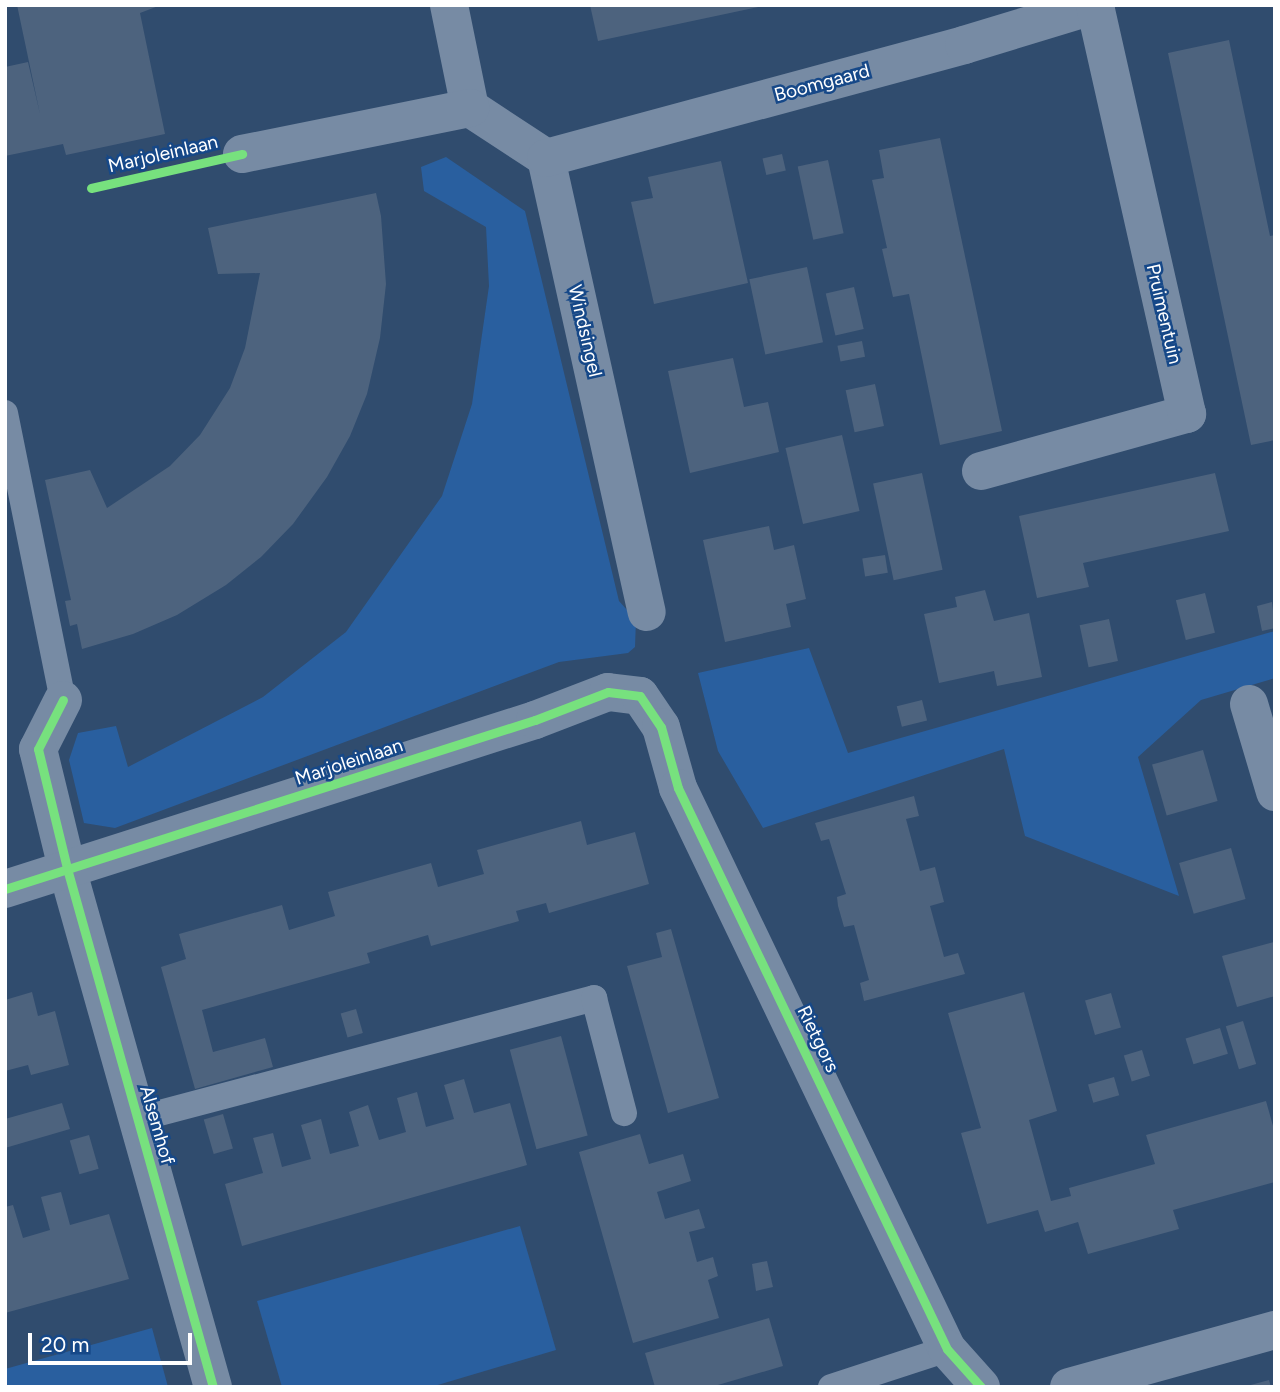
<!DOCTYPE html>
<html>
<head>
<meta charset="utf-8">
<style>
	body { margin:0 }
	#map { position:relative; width:1280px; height:1392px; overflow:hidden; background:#304c6e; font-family:Figtree,sans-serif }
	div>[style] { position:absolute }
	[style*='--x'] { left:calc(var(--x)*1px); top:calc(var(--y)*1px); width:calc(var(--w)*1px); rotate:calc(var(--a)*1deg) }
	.green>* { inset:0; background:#295f9f }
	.building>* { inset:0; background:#4d637e; transform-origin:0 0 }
	.lane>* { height:26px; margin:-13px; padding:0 13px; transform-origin:13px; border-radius:13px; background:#778ba4 }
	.street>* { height:38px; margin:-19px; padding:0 19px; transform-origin:19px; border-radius:19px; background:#778ba4 }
	.cycleway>* { height:9px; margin:-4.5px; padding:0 4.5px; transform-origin:4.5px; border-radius:4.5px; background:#77e17e }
	span { translate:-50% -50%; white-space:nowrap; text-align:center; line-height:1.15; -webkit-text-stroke:5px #164888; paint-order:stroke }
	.street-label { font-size:19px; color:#fff }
	.frame { position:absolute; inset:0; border:7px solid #fff; pointer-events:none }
	.scale { position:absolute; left:28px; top:1333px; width:164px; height:32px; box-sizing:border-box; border:4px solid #fff; border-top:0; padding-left:9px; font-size:21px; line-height:24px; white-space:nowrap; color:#fff; -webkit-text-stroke:5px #164888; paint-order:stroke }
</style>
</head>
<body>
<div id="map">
	<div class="green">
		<div style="clip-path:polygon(446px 157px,525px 211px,619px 601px,636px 620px,635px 647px,628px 653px,559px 662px,115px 828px,84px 823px,69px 760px,78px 733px,116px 726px,128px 767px,263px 697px,346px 632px,442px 496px,472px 404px,489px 286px,486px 227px,424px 191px,421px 167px)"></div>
		<div style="clip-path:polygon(1275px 631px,1275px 678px,1201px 700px,1138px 757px,1179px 896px,1025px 836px,1004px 749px,763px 828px,718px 751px,698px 673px,809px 648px,848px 753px)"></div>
		<div style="clip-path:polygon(520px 1226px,556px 1350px,431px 1387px,282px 1387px,257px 1301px)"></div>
		<div style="clip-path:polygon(152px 1328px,168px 1387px,5px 1387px,5px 1369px)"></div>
	</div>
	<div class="building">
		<div style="clip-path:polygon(17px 5px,161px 5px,140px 13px,165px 134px,66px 155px,63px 144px,5px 156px,5px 67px,28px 62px,40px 114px)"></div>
		<div style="clip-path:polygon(590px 5px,763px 5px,763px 6px,598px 41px)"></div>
		<div style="clip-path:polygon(1229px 40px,1270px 236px,1275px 235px,1275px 440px,1251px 445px,1168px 53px)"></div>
		<div style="clip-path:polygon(940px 138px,1002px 431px,940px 445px,909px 294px,893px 297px,882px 249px,887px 248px,872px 180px,884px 178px,879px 150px)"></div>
		<div style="left:782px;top:154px;width:17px;height:20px;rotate:77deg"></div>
		<div style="left:828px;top:160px;width:75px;height:31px;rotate:78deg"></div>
		<div style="clip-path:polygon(721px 161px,748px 283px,654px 304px,631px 202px,653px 198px,648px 177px)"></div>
		<div style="clip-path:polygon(376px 193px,381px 216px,386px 284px,380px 338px,367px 394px,350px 436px,327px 477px,293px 524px,261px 557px,226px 585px,177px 615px,133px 634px,82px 649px,77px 624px,70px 626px,65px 601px,71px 600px,45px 480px,90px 470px,107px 508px,170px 466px,200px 435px,230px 388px,245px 348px,260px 273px,218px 274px,208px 228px)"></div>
		<div style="left:807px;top:267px;width:77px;height:59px;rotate:78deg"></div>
		<div style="left:854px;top:287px;width:43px;height:29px;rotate:77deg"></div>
		<div style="left:862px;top:341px;width:16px;height:25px;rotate:79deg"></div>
		<div style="clip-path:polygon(733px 358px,744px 407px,768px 402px,779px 452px,690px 473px,668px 371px)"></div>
		<div style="left:875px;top:384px;width:43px;height:30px;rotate:78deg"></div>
		<div style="left:842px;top:435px;width:78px;height:58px;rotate:77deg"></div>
		<div style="left:922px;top:473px;width:99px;height:50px;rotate:78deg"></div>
		<div style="clip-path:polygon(1215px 473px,1229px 531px,1083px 563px,1089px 587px,1037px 598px,1019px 516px)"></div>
		<div style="clip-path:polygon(769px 526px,774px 550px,794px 545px,806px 599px,786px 604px,791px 627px,725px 642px,703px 540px)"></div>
		<div style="left:885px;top:555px;width:18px;height:23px;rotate:81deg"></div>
		<div style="clip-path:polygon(985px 590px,994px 621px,1029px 613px,1042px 677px,997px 686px,994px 671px,939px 683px,924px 614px,957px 607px,955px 597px)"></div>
		<div style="left:1205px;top:593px;width:41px;height:30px;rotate:76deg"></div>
		<div style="clip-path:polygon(1272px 602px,1275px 628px,1262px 631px,1257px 606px)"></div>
		<div style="left:1109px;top:619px;width:43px;height:30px;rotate:78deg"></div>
		<div style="left:922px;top:700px;width:21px;height:26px;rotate:76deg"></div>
		<div style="left:1203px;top:750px;width:53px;height:53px;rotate:74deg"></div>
		<div style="clip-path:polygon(914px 796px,919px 816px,906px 819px,920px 871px,935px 867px,944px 902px,930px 906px,944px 957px,958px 953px,965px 974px,864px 1001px,860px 983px,869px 980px,854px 925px,844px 927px,838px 906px,837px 897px,846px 894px,829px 839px,821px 841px,815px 823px)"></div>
		<div style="clip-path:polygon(581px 821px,587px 845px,635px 832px,649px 884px,549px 913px,546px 903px,516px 911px,519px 921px,431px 946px,428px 935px,367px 953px,370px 963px,202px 1010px,213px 1052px,265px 1038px,273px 1067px,195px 1089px,161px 967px,186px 959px,179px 934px,282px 905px,289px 930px,335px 916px,328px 892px,431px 863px,438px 887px,484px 874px,477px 850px)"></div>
		<div style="left:1231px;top:848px;width:53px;height:54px;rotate:74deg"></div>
		<div style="clip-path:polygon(671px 929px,719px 1098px,668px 1113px,627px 966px,662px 957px,656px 933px)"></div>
		<div style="clip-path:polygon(1274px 942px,1275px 996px,1237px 1007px,1222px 956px)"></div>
		<div style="clip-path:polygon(32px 992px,38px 1016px,55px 1011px,69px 1065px,31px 1075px,28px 1065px,5px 1071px,5px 1000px)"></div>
		<div style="clip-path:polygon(1024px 992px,1057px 1111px,1029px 1120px,1051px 1201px,1071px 1196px,1069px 1188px,1155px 1164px,1146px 1135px,1266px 1101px,1275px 1133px,1275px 1182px,1173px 1210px,1179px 1229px,1088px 1254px,1078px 1222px,1045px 1232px,1038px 1210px,987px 1224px,961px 1133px,981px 1128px,948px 1013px)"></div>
		<div style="left:1111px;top:993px;width:36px;height:27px;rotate:74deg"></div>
		<div style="left:356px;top:1009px;width:25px;height:16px;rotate:74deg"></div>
		<div style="left:1243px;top:1021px;width:45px;height:18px;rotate:73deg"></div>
		<div style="left:1220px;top:1028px;width:27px;height:36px;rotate:73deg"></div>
		<div style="left:561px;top:1036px;width:103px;height:53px;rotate:75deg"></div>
		<div style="left:1142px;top:1050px;width:27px;height:19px;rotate:73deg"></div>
		<div style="left:1114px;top:1077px;width:19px;height:27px;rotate:74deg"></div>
		<div style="clip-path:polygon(464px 1079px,474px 1113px,510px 1103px,527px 1165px,242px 1246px,225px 1184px,263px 1173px,253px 1138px,273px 1133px,282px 1167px,311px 1159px,301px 1125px,321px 1119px,330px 1154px,359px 1146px,349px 1112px,368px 1105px,379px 1140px,406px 1132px,397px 1098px,417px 1092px,426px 1127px,454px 1119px,444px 1085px)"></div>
		<div style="clip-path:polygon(62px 1103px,70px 1129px,5px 1148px,5px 1119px)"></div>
		<div style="left:223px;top:1114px;width:36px;height:20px;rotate:74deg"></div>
		<div style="clip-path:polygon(640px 1134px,649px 1164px,683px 1154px,691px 1181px,657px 1192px,665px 1219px,699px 1209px,705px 1228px,689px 1232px,697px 1262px,713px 1257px,718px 1276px,708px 1280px,719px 1318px,633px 1343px,579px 1152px)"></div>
		<div style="left:89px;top:1135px;width:35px;height:20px;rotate:74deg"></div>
		<div style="clip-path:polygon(61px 1192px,70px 1225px,109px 1214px,129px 1279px,5px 1313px,5px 1207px,13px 1205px,23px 1238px,50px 1230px,41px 1197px)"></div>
		<div style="clip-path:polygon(767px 1261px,773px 1287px,756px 1291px,752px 1264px)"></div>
		<div style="clip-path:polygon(769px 1318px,783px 1366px,711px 1387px,655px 1387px,645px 1353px)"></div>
		<div style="clip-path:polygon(1269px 1380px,1271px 1387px,1247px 1387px,1247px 1386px)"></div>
	</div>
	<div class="lane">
		<div style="--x:5;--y:413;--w:293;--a:78.6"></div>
		<div style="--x:137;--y:1119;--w:473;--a:-14.8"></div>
		<div style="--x:594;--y:998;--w:119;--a:75.4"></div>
		<div style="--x:831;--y:1387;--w:122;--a:-18.1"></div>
	</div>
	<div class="street">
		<div style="--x:449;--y:5;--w:105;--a:78.5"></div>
		<div style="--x:470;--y:108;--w:91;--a:33.3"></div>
		<div style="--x:546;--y:158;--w:465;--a:77.5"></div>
		<div style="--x:242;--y:154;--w:233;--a:-11.4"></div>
		<div style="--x:546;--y:158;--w:433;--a:-15.1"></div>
		<div style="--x:964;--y:45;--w:138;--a:-16.9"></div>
		<div style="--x:981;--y:471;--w:214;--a:-15.5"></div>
		<div style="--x:1187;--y:414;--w:419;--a:-102.7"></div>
		<div style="--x:63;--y:700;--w:55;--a:117"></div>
		<div style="--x:38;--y:749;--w:127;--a:76.3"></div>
		<div style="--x:68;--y:872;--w:535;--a:74.28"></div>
		<div style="--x:1249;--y:704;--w:92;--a:73.5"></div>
		<div style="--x:5;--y:889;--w:556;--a:-17.69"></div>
		<div style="--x:535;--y:720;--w:78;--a:-21"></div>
		<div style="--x:608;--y:692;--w:32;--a:7"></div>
		<div style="--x:640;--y:696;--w:37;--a:56"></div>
		<div style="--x:661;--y:727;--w:63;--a:74.4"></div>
		<div style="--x:678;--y:788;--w:622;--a:64.38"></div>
		<div style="--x:947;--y:1349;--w:51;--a:48.2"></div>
		<div style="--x:1069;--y:1387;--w:214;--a:-15.5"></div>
	</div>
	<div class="cycleway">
		<div style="--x:91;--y:188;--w:155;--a:-12.7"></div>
		<div style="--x:640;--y:696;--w:37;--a:56"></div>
		<div style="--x:661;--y:727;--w:63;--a:74.4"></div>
		<div style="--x:678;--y:788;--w:622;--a:64.38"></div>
		<div style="--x:947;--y:1349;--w:51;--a:48.2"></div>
		<div style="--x:63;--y:700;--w:55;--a:117"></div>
		<div style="--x:38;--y:749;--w:127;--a:76.3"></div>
		<div style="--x:68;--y:872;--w:535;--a:74.28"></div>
		<div style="--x:5;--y:889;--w:556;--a:-17.69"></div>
		<div style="--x:535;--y:720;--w:78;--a:-21"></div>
		<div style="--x:608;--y:692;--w:32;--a:7"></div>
	</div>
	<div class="street-label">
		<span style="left:822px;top:83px;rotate:-15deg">Boomgaard</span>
		<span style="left:163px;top:154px;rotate:-13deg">Marjoleinlaan</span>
		<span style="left:1164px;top:314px;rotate:77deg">Pruimentuin</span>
		<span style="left:585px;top:331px;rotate:77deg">Windsingel</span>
		<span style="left:349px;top:762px;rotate:-18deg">Marjoleinlaan</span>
		<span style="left:818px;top:1039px;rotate:64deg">Rietgors</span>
		<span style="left:157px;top:1125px;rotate:74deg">Alsemhof</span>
	</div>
	<div class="frame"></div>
	<div class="scale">20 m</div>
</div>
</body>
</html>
